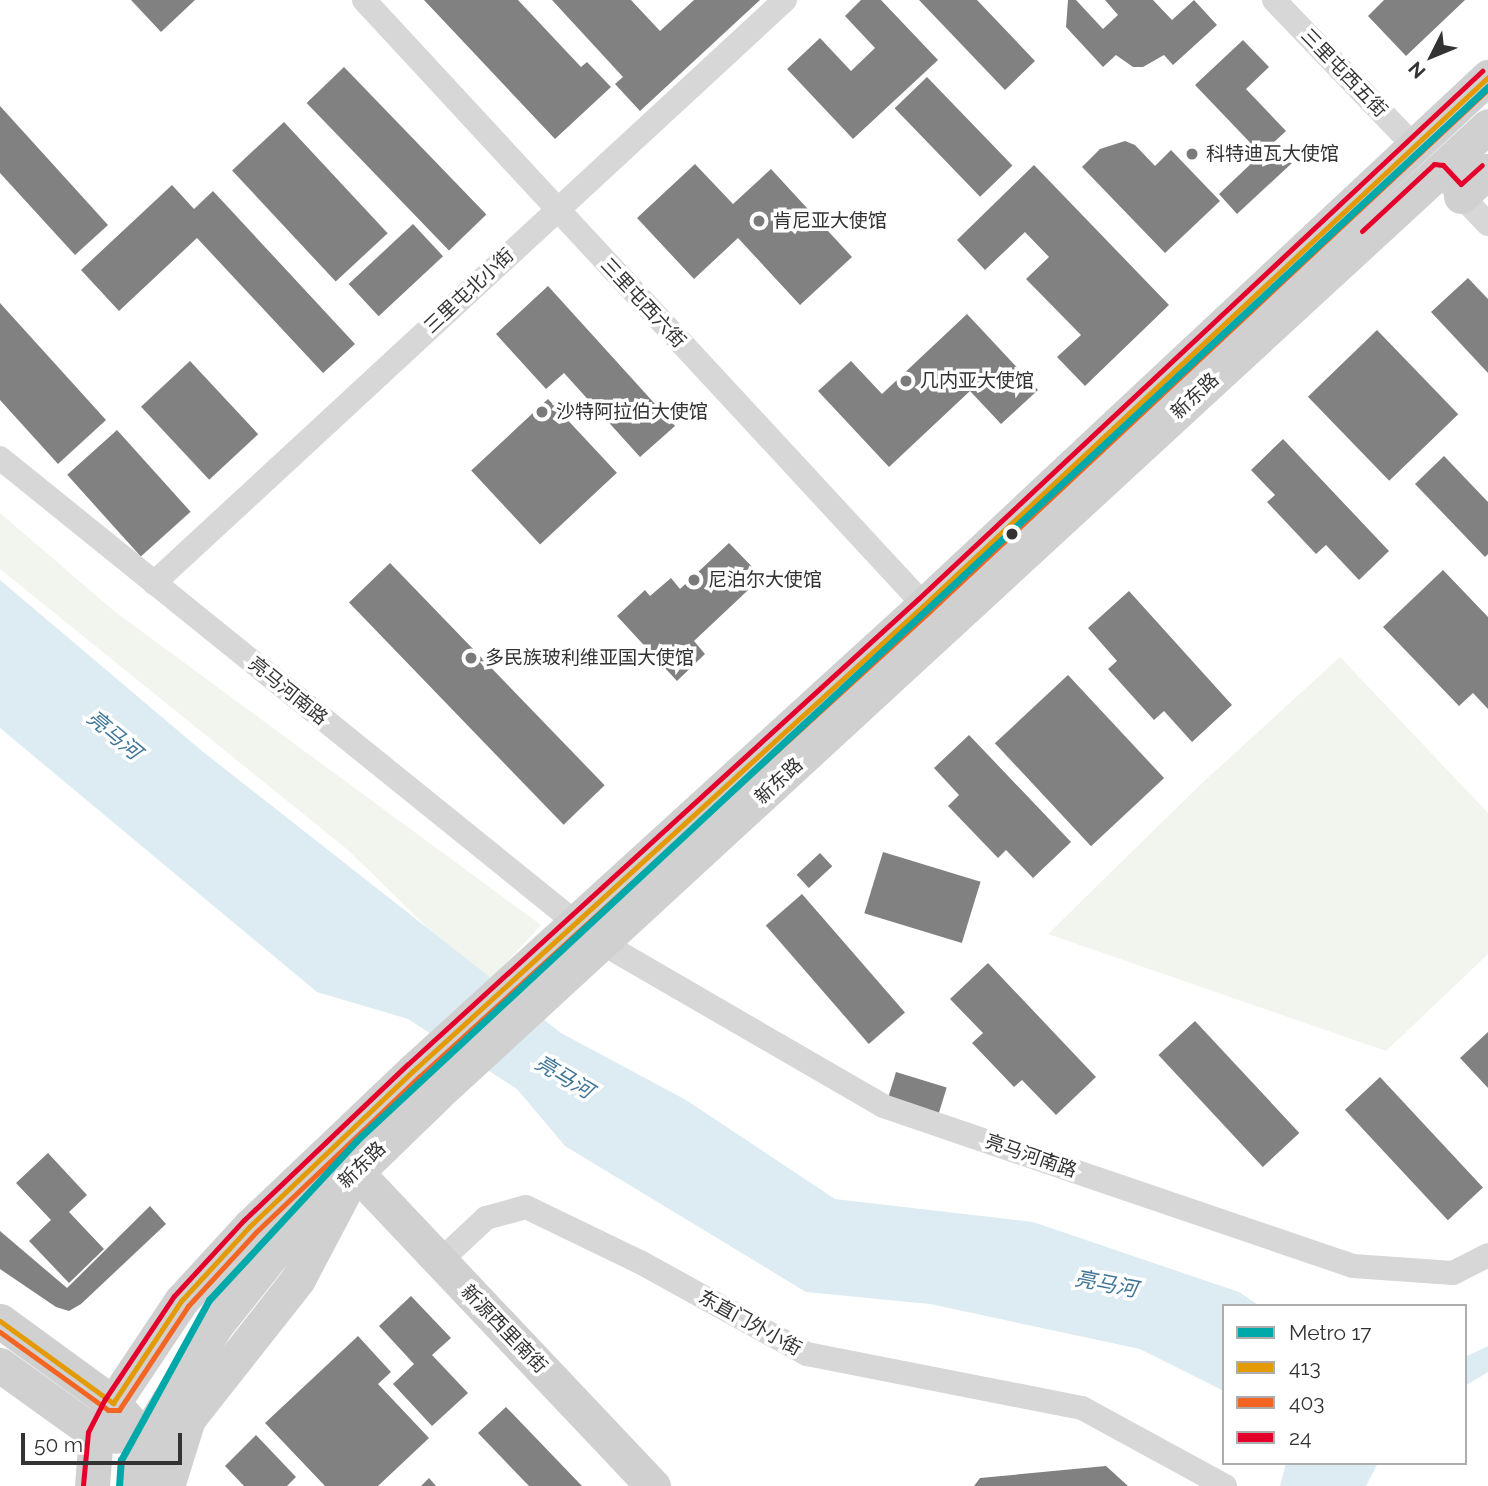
<!DOCTYPE html>
<html>
<head>
<meta charset="utf-8">
<style>
	body { margin:0 }
	#map { position:relative; width:1488px; height:1486px; overflow:hidden; background:#fff; font-family:Raleway,"Noto Sans SC",sans-serif }
	div>[style] { position:absolute }
	[style*='--x'] { left:calc(var(--x)*1px); top:calc(var(--y)*1px); width:calc(var(--w)*1px); rotate:calc(var(--a)*1deg) }
	.green>* { inset:0; background:#f1f5ed }
	.water>* { inset:0; background:#ddebf3 }
	.building>* { inset:0; background:#818181; transform-origin:0 0 }
	.street>* { height:24px; margin:-12px; padding:0 12px; transform-origin:12px; border-radius:12px; background:#d7d7d7 }
	.secondary>* { height:35px; margin:-17.5px; padding:0 17.5px; transform-origin:17.5px; border-radius:17.5px; background:#d0d0d0 }
	.bus-1>* { height:5px; margin:-2.5px; padding:0 2.5px; transform-origin:2.5px; border-radius:2.5px; background:#e39a05 }
	.bus-2>* { height:5px; margin:-2.5px; padding:0 2.5px; transform-origin:2.5px; border-radius:2.5px; background:#f26522 }
	.bus-3>* { height:5px; margin:-2.5px; padding:0 2.5px; transform-origin:2.5px; border-radius:2.5px; background:#e4002b }
	.metro-1>* { height:7px; margin:-3.5px; padding:0 3.5px; transform-origin:3.5px; border-radius:3.5px; background:#00a9a9 }
	.dots>* { width:19px; height:19px; translate:-50% -50%; box-sizing:border-box; border:4px solid #fff; border-radius:50% }
	span { translate:-50% -50%; white-space:nowrap; text-align:center; line-height:1.15; -webkit-text-stroke:7px #fff; paint-order:stroke }
	.street-label { font-size:19px; color:#333 }
	.poi-label { font-size:19px; color:#333 }
	.left { translate:0 -50%; text-align:left }
	.water-label { font-size:21px; color:#3f7597; font-style:italic }
	.legend { position:absolute; left:1222px; top:1304px; width:245px; height:161px; box-sizing:border-box; background:#fff; border:2px solid #adadad; margin:0; padding:9px 12px; list-style:none; font-size:21px; color:#333 }
	.legend li { display:flex; align-items:center; gap:14px; height:35px }
	.legend b { width:35px; border:2px solid #adadad }
	.north { position:absolute; left:1397px; top:21px; width:70px; height:70px; -webkit-text-stroke:5px #fff; paint-order:stroke; rotate:227deg; font-size:19px; font-weight:700; line-height:28px; text-align:center; color:#333 }
	.north::after { content:''; display:block; margin:auto; width:24px; height:32px; background:#333; clip-path:polygon(50% 0,100% 100%,50% 72%,0 100%) }
	.scale { position:absolute; left:21px; top:1433px; width:161px; height:32px; box-sizing:border-box; border:4px solid #333; border-top:0; padding-left:9px; font-size:21px; line-height:24px; white-space:nowrap; color:#333; -webkit-text-stroke:5px #fff; paint-order:stroke }
</style>
</head>
<body>
<div id="map">
	<div class="green">
		<div style="clip-path:polygon(0 513px,114px 611px,541px 925px,486px 985px,348px 850px,0 569px)"></div>
		<div style="clip-path:polygon(1340px 657px,1488px 813px,1488px 954px,1386px 1051px,1048px 934px,1200px 785px)"></div>
	</div>
	<div class="water">
		<div style="clip-path:polygon(0 580px,202px 751px,561px 1033px,686px 1100px,835px 1199px,1033px 1222px,1239px 1292px,1260px 1306px,1224px 1306px,1224px 1391px,1140px 1349px,930px 1304px,806px 1292px,565px 1146px,517px 1089px,408px 1019px,317px 992px,0 728px)"></div>
		<div style="clip-path:polygon(1488px 1346px,1488px 1372px,1465px 1386px,1465px 1357px)"></div>
		<div style="clip-path:polygon(1286px 1463px,1378px 1463px,1366px 1486px,1280px 1486px)"></div>
	</div>
	<div class="building">
		<div style="clip-path:polygon(131px 0,195px 0,161px 32px)"></div>
		<div style="clip-path:polygon(424px 0,518px 0,581px 67px,587px 62px,611px 87px,555px 139px)"></div>
		<div style="clip-path:polygon(552px 0,631px 0,660px 31px,694px 0,760px 0,640px 111px,615px 84px,623px 77px)"></div>
		<div style="clip-path:polygon(861px 0,881px 0,938px 60px,853px 139px,787px 69px,820px 38px,851px 71px,875px 48px,845px 16px)"></div>
		<div style="clip-path:polygon(919px 0,977px 0,1035px 61px,1005px 90px)"></div>
		<div style="clip-path:polygon(1068px 0,1076px 0,1103px 29px,1118px 15px,1105px 0,1153px 0,1172px 20px,1194px 0,1217px 25px,1173px 65px,1164px 55px,1143px 67px,1133px 67px,1116px 55px,1103px 67px,1066px 27px)"></div>
		<div style="clip-path:polygon(1384px 0,1465px 0,1406px 56px,1368px 16px)"></div>
		<div style="clip-path:polygon(1243px 40px,1269px 67px,1246px 89px,1286px 131px,1261px 154px,1195px 85px)"></div>
		<div style="left:344px;top:67px;width:205px;height:52px;rotate:46deg"></div>
		<div style="left:927px;top:77px;width:123px;height:45px;rotate:46deg"></div>
		<div style="clip-path:polygon(0 106px,108px 225px,75px 255px,0 173px)"></div>
		<div style="left:284px;top:122px;width:152px;height:71px;rotate:47deg"></div>
		<div style="clip-path:polygon(1125px 141px,1135px 145px,1155px 166px,1171px 150px,1220px 201px,1165px 253px,1082px 167px,1100px 149px)"></div>
		<div style="clip-path:polygon(1257px 158px,1292px 163px,1237px 214px,1219px 194px)"></div>
		<div style="clip-path:polygon(695px 164px,733px 204px,771px 169px,852px 257px,800px 305px,738px 238px,694px 279px,637px 218px)"></div>
		<div style="clip-path:polygon(1034px 165px,1169px 305px,1085px 386px,1057px 357px,1081px 335px,1026px 279px,1049px 257px,1025px 232px,985px 270px,957px 240px)"></div>
		<div style="clip-path:polygon(172px 185px,194px 209px,213px 191px,355px 344px,323px 373px,197px 238px,119px 311px,81px 270px)"></div>
		<div style="left:413px;top:224px;width:44px;height:88px;rotate:47deg"></div>
		<div style="clip-path:polygon(1468px 278px,1488px 299px,1488px 373px,1431px 312px)"></div>
		<div style="clip-path:polygon(548px 286px,675px 426px,640px 457px,564px 373px,546px 389px,496px 334px)"></div>
		<div style="clip-path:polygon(0 303px,106px 420px,58px 464px,0 400px)"></div>
		<div style="clip-path:polygon(967px 314px,1038px 390px,1001px 424px,970px 391px,889px 467px,818px 391px,851px 361px,882px 394px)"></div>
		<div style="left:1377px;top:330px;width:117px;height:96px;rotate:46deg"></div>
		<div style="left:190px;top:361px;width:100px;height:67px;rotate:47deg"></div>
		<div style="left:548px;top:399px;width:101px;height:105px;rotate:47deg"></div>
		<div style="left:117px;top:430px;width:110px;height:67px;rotate:48deg"></div>
		<div style="clip-path:polygon(1283px 439px,1389px 551px,1359px 580px,1326px 545px,1316px 554px,1267px 502px,1275px 495px,1251px 470px)"></div>
		<div style="clip-path:polygon(1444px 456px,1488px 502px,1488px 554px,1485px 557px,1415px 484px)"></div>
		<div style="clip-path:polygon(729px 543px,762px 577px,694px 641px,705px 654px,677px 681px,617px 616px,645px 590px,650px 596px,671px 578px,680px 589px)"></div>
		<div style="left:390px;top:563px;width:309px;height:57px;rotate:46deg"></div>
		<div style="clip-path:polygon(1443px 570px,1488px 617px,1488px 709px,1473px 693px,1459px 706px,1383px 627px)"></div>
		<div style="clip-path:polygon(1129px 591px,1232px 705px,1192px 742px,1164px 711px,1154px 720px,1108px 669px,1117px 661px,1088px 628px)"></div>
		<div style="left:1068px;top:675px;width:141px;height:100px;rotate:47deg"></div>
		<div style="clip-path:polygon(969px 735px,1071px 842px,1033px 878px,1006px 850px,998px 858px,948px 806px,959px 795px,934px 768px)"></div>
		<div style="left:883px;top:852px;width:102px;height:64px;rotate:17deg"></div>
		<div style="left:820px;top:853px;width:18px;height:32px;rotate:47deg"></div>
		<div style="left:802px;top:894px;width:157px;height:48px;rotate:49deg"></div>
		<div style="clip-path:polygon(988px 963px,1096px 1077px,1056px 1115px,1022px 1080px,1014px 1087px,972px 1043px,983px 1033px,950px 999px)"></div>
		<div style="left:1195px;top:1021px;width:153px;height:50px;rotate:47deg"></div>
		<div style="clip-path:polygon(1488px 1032px,1488px 1088px,1460px 1058px)"></div>
		<div style="left:896px;top:1072px;width:53px;height:28px;rotate:17deg"></div>
		<div style="left:1380px;top:1077px;width:151px;height:48px;rotate:47deg"></div>
		<div style="clip-path:polygon(48px 1153px,87px 1195px,69px 1212px,104px 1249px,69px 1283px,29px 1241px,51px 1220px,16px 1183px)"></div>
		<div style="clip-path:polygon(150px 1206px,166px 1224px,81px 1304px,69px 1311px,56px 1307px,0 1269px,0 1231px,67px 1288px)"></div>
		<div style="clip-path:polygon(411px 1296px,451px 1338px,432px 1355px,468px 1393px,432px 1426px,393px 1384px,414px 1364px,379px 1326px)"></div>
		<div style="clip-path:polygon(358px 1336px,391px 1372px,378px 1384px,429px 1438px,378px 1486px,325px 1486px,265px 1423px)"></div>
		<div style="clip-path:polygon(506px 1407px,582px 1486px,529px 1486px,478px 1433px)"></div>
		<div style="clip-path:polygon(256px 1435px,296px 1477px,287px 1486px,244px 1486px,225px 1466px)"></div>
		<div style="clip-path:polygon(1106px 1466px,1128px 1486px,974px 1486px,980px 1478px)"></div>
		<div style="clip-path:polygon(429px 1478px,436px 1486px,421px 1486px)"></div>
	</div>
	<div class="street">
		<div style="--x:364;--y:0;--w:824;--a:47.21"></div>
		<div style="--x:1274;--y:0;--w:202;--a:46.2"></div>
		<div style="--x:1450;--y:184;--w:55;--a:46.5"></div>
		<div style="--x:0;--y:458;--w:740;--a:38.91"></div>
		<div style="--x:154;--y:583;--w:859;--a:-42.74"></div>
		<div style="--x:602;--y:943;--w:325;--a:30.1"></div>
		<div style="--x:883;--y:1106;--w:496;--a:18.8"></div>
		<div style="--x:1353;--y:1266;--w:100;--a:4"></div>
		<div style="--x:1453;--y:1273;--w:39;--a:-27"></div>
		<div style="--x:440;--y:1261;--w:63;--a:-43.1"></div>
		<div style="--x:486;--y:1218;--w:41;--a:-15.4"></div>
		<div style="--x:526;--y:1207;--w:127;--a:25.8"></div>
		<div style="--x:640;--y:1262;--w:191;--a:28.9"></div>
		<div style="--x:807;--y:1354;--w:280;--a:11.1"></div>
		<div style="--x:1082;--y:1408;--w:163;--a:28.6"></div>
	</div>
	<div class="secondary">
		<div style="--x:1461;--y:196;--w:37;--a:-43"></div>
		<div style="--x:0;--y:1321;--w:140;--a:36"></div>
		<div style="--x:113;--y:1403;--w:24;--a:48"></div>
		<div style="--x:0;--y:1365;--w:118;--a:35.7"></div>
		<div style="--x:96;--y:1434;--w:21;--a:5"></div>
		<div style="--x:92;--y:1486;--w:52;--a:-85.6"></div>
		<div style="--x:96;--y:1434;--w:35;--a:-61"></div>
		<div style="--x:113;--y:1403;--w:123;--a:-56.3"></div>
		<div style="--x:181;--y:1301;--w:102;--a:-47.4"></div>
		<div style="--x:250;--y:1226;--w:226;--a:-43.6"></div>
		<div style="--x:414;--y:1070;--w:690;--a:-42.36"></div>
		<div style="--x:924;--y:605;--w:773;--a:-43.11"></div>
		<div style="--x:137;--y:1486;--w:48;--a:-80.3"></div>
		<div style="--x:145;--y:1439;--w:134;--a:-58.1"></div>
		<div style="--x:216;--y:1325;--w:93;--a:-51.5"></div>
		<div style="--x:274;--y:1252;--w:228;--a:-44.1"></div>
		<div style="--x:438;--y:1093;--w:1427;--a:-42.64"></div>
		<div style="--x:167;--y:1486;--w:70;--a:-72.6"></div>
		<div style="--x:188;--y:1419;--w:178;--a:-51.8"></div>
		<div style="--x:298;--y:1279;--w:122;--a:-62.2"></div>
		<div style="--x:355;--y:1171;--w:434;--a:46.6"></div>
	</div>
	<div class="bus-1">
		<div style="--x:0;--y:1321;--w:140;--a:36"></div>
		<div style="--x:113;--y:1403;--w:123;--a:-56.3"></div>
		<div style="--x:181;--y:1301;--w:102;--a:-47.4"></div>
		<div style="--x:250;--y:1226;--w:226;--a:-43.6"></div>
		<div style="--x:414;--y:1070;--w:690;--a:-42.36"></div>
		<div style="--x:924;--y:605;--w:773;--a:-43.11"></div>
	</div>
	<div class="bus-2">
		<div style="--x:0;--y:1332;--w:133;--a:35.8"></div>
		<div style="--x:108;--y:1410;--w:11;--a:0"></div>
		<div style="--x:119;--y:1410;--w:125;--a:-56.4"></div>
		<div style="--x:188;--y:1306;--w:100;--a:-47.4"></div>
		<div style="--x:256;--y:1232;--w:226;--a:-43.6"></div>
		<div style="--x:420;--y:1076;--w:690;--a:-42.36"></div>
		<div style="--x:930;--y:611;--w:764;--a:-43.09"></div>
	</div>
	<div class="bus-3">
		<div style="--x:1362;--y:231;--w:98;--a:-42.9"></div>
		<div style="--x:1434;--y:164;--w:9;--a:6"></div>
		<div style="--x:1443;--y:165;--w:26;--a:47"></div>
		<div style="--x:1461;--y:184;--w:28;--a:-42"></div>
		<div style="--x:83;--y:1485;--w:53;--a:-84.6"></div>
		<div style="--x:88;--y:1432;--w:37;--a:-63"></div>
		<div style="--x:105;--y:1399;--w:124;--a:-56.2"></div>
		<div style="--x:174;--y:1296;--w:103;--a:-47.4"></div>
		<div style="--x:244;--y:1220;--w:226;--a:-43.6"></div>
		<div style="--x:408;--y:1064;--w:690;--a:-42.36"></div>
		<div style="--x:918;--y:599;--w:773;--a:-43.11"></div>
	</div>
	<div class="metro-1">
		<div style="--x:119;--y:1486;--w:26;--a:-86"></div>
		<div style="--x:121;--y:1460;--w:183;--a:-61.2"></div>
		<div style="--x:209;--y:1300;--w:217;--a:-47.2"></div>
		<div style="--x:356;--y:1141;--w:1547;--a:-42.96"></div>
	</div>
	<div class="dots">
		<div style="left:1192px;top:154px;background:#7a7a7a"></div>
		<div style="left:759px;top:221px;background:#7a7a7a"></div>
		<div style="left:906px;top:381px;background:#7a7a7a"></div>
		<div style="left:542px;top:412px;background:#7a7a7a"></div>
		<div style="left:1012px;top:534px;background:#333"></div>
		<div style="left:694px;top:580px;background:#7a7a7a"></div>
		<div style="left:471px;top:658px;background:#7a7a7a"></div>
	</div>
	<div class="street-label">
		<span style="left:1344px;top:73px;rotate:46deg">三里屯西五街</span>
		<span style="left:469px;top:291px;rotate:-43deg">三里屯北小街</span>
		<span style="left:643px;top:303px;rotate:47deg">三里屯西六街</span>
		<span style="left:1195px;top:396px;rotate:-43deg">新东路</span>
		<span style="left:288px;top:691px;rotate:39deg">亮马河南路</span>
		<span style="left:779px;top:781px;rotate:-43deg">新东路</span>
		<span style="left:1031px;top:1156px;rotate:19deg">亮马河南路</span>
		<span style="left:362px;top:1165px;rotate:-44deg">新东路</span>
		<span style="left:750px;top:1323px;rotate:29deg">东直门外小街</span>
		<span style="left:504px;top:1329px;rotate:46deg">新源西里南街</span>
	</div>
	<div class="poi-label">
		<span class="left" style="left:1206px;top:154px">科特迪瓦大使馆</span>
		<span class="left" style="left:773px;top:221px">肯尼亚大使馆</span>
		<span class="left" style="left:920px;top:381px">几内亚大使馆</span>
		<span class="left" style="left:556px;top:412px">沙特阿拉伯大使馆</span>
		<span class="left" style="left:708px;top:580px">尼泊尔大使馆</span>
		<span class="left" style="left:485px;top:658px">多民族玻利维亚国大使馆</span>
	</div>
	<div class="water-label">
		<span style="left:114px;top:735px;rotate:40deg">亮马河</span>
		<span style="left:564px;top:1077px;rotate:31deg">亮马河</span>
		<span style="left:1106px;top:1284px;rotate:11deg">亮马河</span>
	</div>
	<ul class="legend">
	<li><b style="height:9px;background:#00a9a9"></b>Metro 17</li>
	<li><b style="height:9px;background:#e39a05"></b>413</li>
	<li><b style="height:9px;background:#f26522"></b>403</li>
	<li><b style="height:9px;background:#e4002b"></b>24</li>
	</ul>
	<div class="north">N</div>
	<div class="scale">50 m</div>
</div>
</body>
</html>
